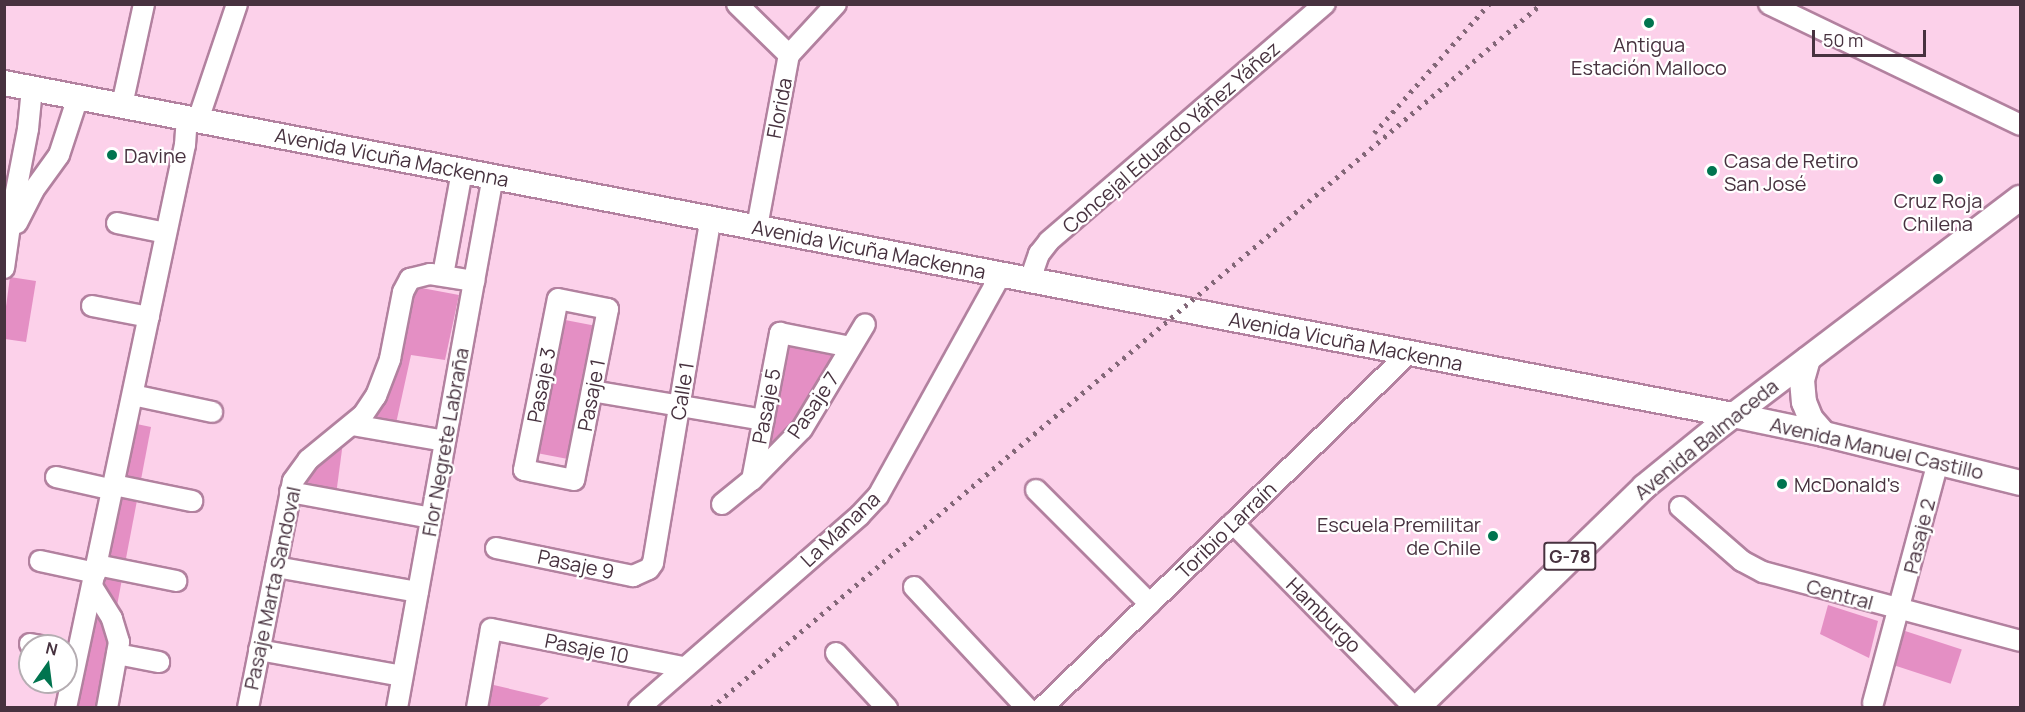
<!DOCTYPE html>
<html>
<head>
<meta charset="utf-8">
<style>
	body { margin:0 }
	#map { position:relative; width:2025px; height:712px; overflow:hidden; background:#fcd1ea; font-family:Manrope,sans-serif }
	div>[style] { position:absolute }
	[style*='--x'] { left:calc(var(--x)*1px); top:calc(var(--y)*1px); width:calc(var(--w)*1px); rotate:calc(var(--a)*1deg) }
	.green>* { inset:0; background:#e48fc4; transform-origin:0 0 }
	.roads { filter:drop-shadow(2px 0 #b2819f) drop-shadow(-2px 0 #b2819f) drop-shadow(0 2px #b2819f) drop-shadow(0 -2px #b2819f) }
	.minor>* { height:20px; margin:-10px; padding:0 10px; transform-origin:10px; border-radius:10px; background:#fff }
	.major>* { height:24px; margin:-12px; padding:0 12px; transform-origin:12px; border-radius:12px; background:#fff }
	.rail>* { height:4.5px; margin-top:-2.25px; transform-origin:0; background:repeating-linear-gradient(90deg,#836778 0 3px,transparent 0 9px) }
	.dots>* { width:16px; height:16px; translate:-50% -50%; box-sizing:border-box; border:3px solid #fff; border-radius:50% }
	span { translate:-50% -50%; white-space:nowrap; text-align:center; line-height:1.15; -webkit-text-stroke:4.5px #fff; paint-order:stroke }
	.shield-label span { padding:2px 4px; background:#fff; border:2px solid; border-radius:4px; -webkit-text-stroke-width:0 }
	.shield-label { font-size:18px; color:#47323f; font-weight:700 }
	.poi-label { font-size:20px; color:#47323f }
	.left { translate:0 -50%; text-align:left }
	.right { translate:-100% -50%; text-align:right }
	.street-label { font-size:20px; color:#47323f }
	.frame { position:absolute; inset:0; border:6px solid #47323f; pointer-events:none }
	.north { position:absolute; left:18px; top:634px; width:60px; height:60px; box-sizing:border-box; background:#fff; border:2px solid #b5adb2; border-radius:50%; rotate:14deg; font-size:16px; font-weight:700; line-height:24px; text-align:center; color:#47323f }
	.north::after { content:''; display:block; margin:auto; width:21px; height:27px; background:#00744f; clip-path:polygon(50% 0,100% 100%,50% 72%,0 100%) }
	.scale { position:absolute; left:1812px; top:30px; width:114px; height:27px; box-sizing:border-box; border:3px solid #47323f; border-top:0; padding-left:8px; font-size:18px; line-height:21px; white-space:nowrap; color:#47323f; -webkit-text-stroke:4px #fff; paint-order:stroke }
</style>
</head>
<body>
<div id="map">
	<div class="green">
		<div style="clip-path:polygon(10px 277px,36px 281px,26px 342px,5px 339px,5px 314px)"></div>
		<div style="clip-path:polygon(411px 286px,459px 295px,445px 360px,411px 355px,395px 428px,362px 422px)"></div>
		<div style="left:560px;top:319px;width:41px;height:136px;rotate:11deg"></div>
		<div style="clip-path:polygon(781px 345px,840px 357px,800px 424px,758px 466px)"></div>
		<div style="clip-path:polygon(127px 422px,151px 427px,115px 616px,99px 591px)"></div>
		<div style="clip-path:polygon(343px 442px,336px 495px,296px 488px,319px 459px)"></div>
		<div style="clip-path:polygon(1828px 605px,1878px 621px,1869px 658px,1820px 634px)"></div>
		<div style="clip-path:polygon(97px 614px,109px 642px,96px 707px,77px 708px)"></div>
		<div style="left:1899px;top:629px;width:66px;height:36px;rotate:18deg"></div>
		<div style="clip-path:polygon(485px 683px,549px 698px,538px 707px,481px 708px)"></div>
	</div>
	<div class="roads">
		<div class="minor">
			<div style="--x:737;--y:4;--w:73;--a:44.4"></div>
			<div style="--x:1769;--y:4;--w:279;--a:25.7"></div>
			<div style="--x:122;--y:105;--w:103;--a:-77.7"></div>
			<div style="--x:198;--y:120;--w:122;--a:-71.4"></div>
			<div style="--x:17;--y:223;--w:36;--a:-63"></div>
			<div style="--x:33;--y:191;--w:44;--a:-54.2"></div>
			<div style="--x:59;--y:155;--w:61;--a:-71.9"></div>
			<div style="--x:117;--y:223;--w:50;--a:11.5"></div>
			<div style="--x:757;--y:227;--w:175;--a:-79.5"></div>
			<div style="--x:789;--y:55;--w:69;--a:-47.3"></div>
			<div style="--x:4;--y:268;--w:57;--a:-81.9"></div>
			<div style="--x:12;--y:212;--w:85;--a:-79.1"></div>
			<div style="--x:28;--y:129;--w:41;--a:-84.4"></div>
			<div style="--x:443;--y:275;--w:106;--a:-79.6"></div>
			<div style="--x:1030;--y:280;--w:28;--a:-71"></div>
			<div style="--x:1039;--y:254;--w:16;--a:-52"></div>
			<div style="--x:1049;--y:241;--w:364;--a:-40.7"></div>
			<div style="--x:558;--y:299;--w:51;--a:11.3"></div>
			<div style="--x:608;--y:309;--w:174;--a:101.2"></div>
			<div style="--x:574;--y:480;--w:51;--a:-168.7"></div>
			<div style="--x:524;--y:470;--w:174;--a:-78.8"></div>
			<div style="--x:92;--y:306;--w:58;--a:10.9"></div>
			<div style="--x:592;--y:391;--w:174;--a:9.6"></div>
			<div style="--x:133;--y:395;--w:81;--a:12.1"></div>
			<div style="--x:353;--y:425;--w:93;--a:9.9"></div>
			<div style="--x:56;--y:477;--w:58;--a:12.8"></div>
			<div style="--x:752;--y:480;--w:150;--a:-79.2"></div>
			<div style="--x:780;--y:333;--w:72;--a:11.2"></div>
			<div style="--x:114;--y:485;--w:80;--a:11.6"></div>
			<div style="--x:1036;--y:490;--w:161;--a:45"></div>
			<div style="--x:290;--y:492;--w:143;--a:10.4"></div>
			<div style="--x:722;--y:504;--w:38;--a:-39"></div>
			<div style="--x:752;--y:480;--w:71;--a:-45.6"></div>
			<div style="--x:802;--y:429;--w:122;--a:-59"></div>
			<div style="--x:1680;--y:507;--w:82;--a:41.1"></div>
			<div style="--x:1742;--y:561;--w:24;--a:28"></div>
			<div style="--x:1763;--y:572;--w:266;--a:15"></div>
			<div style="--x:1233;--y:523;--w:260;--a:45.5"></div>
			<div style="--x:496;--y:548;--w:140;--a:11.6"></div>
			<div style="--x:633;--y:576;--w:17;--a:-24"></div>
			<div style="--x:649;--y:569;--w:7;--a:-56"></div>
			<div style="--x:653;--y:563;--w:350;--a:-80.5"></div>
			<div style="--x:40;--y:561;--w:57;--a:12.1"></div>
			<div style="--x:97;--y:565;--w:81;--a:11.4"></div>
			<div style="--x:276;--y:567;--w:144;--a:10"></div>
			<div style="--x:914;--y:587;--w:166;--a:47"></div>
			<div style="--x:93;--y:588;--w:36;--a:58"></div>
			<div style="--x:112;--y:619;--w:24;--a:73"></div>
			<div style="--x:119;--y:642;--w:67;--a:100.3"></div>
			<div style="--x:30;--y:644;--w:10;--a:11"></div>
			<div style="--x:259;--y:650;--w:145;--a:10.3"></div>
			<div style="--x:836;--y:653;--w:75;--a:47.2"></div>
			<div style="--x:117;--y:654;--w:43;--a:10.8"></div>
			<div style="--x:1873;--y:703;--w:250;--a:-74.9"></div>
			<div style="--x:66;--y:708;--w:575;--a:-78.07"></div>
			<div style="--x:185;--y:145;--w:27;--a:-86"></div>
			<div style="--x:248;--y:708;--w:231;--a:-78.8"></div>
			<div style="--x:293;--y:481;--w:26;--a:-54"></div>
			<div style="--x:308;--y:460;--w:71;--a:-39.3"></div>
			<div style="--x:363;--y:415;--w:23;--a:-56"></div>
			<div style="--x:376;--y:396;--w:40;--a:-69"></div>
			<div style="--x:390;--y:359;--w:68;--a:-79"></div>
			<div style="--x:403;--y:292;--w:15;--a:-62"></div>
			<div style="--x:410;--y:279;--w:21;--a:-14"></div>
			<div style="--x:430;--y:274;--w:45;--a:9"></div>
			<div style="--x:397;--y:708;--w:541;--a:-79.77"></div>
			<div style="--x:477;--y:708;--w:80;--a:-80"></div>
			<div style="--x:491;--y:629;--w:196;--a:11.2"></div>
			<div style="--x:639;--y:708;--w:293;--a:-41.1"></div>
			<div style="--x:860;--y:515;--w:26;--a:-47"></div>
			<div style="--x:878;--y:496;--w:254;--a:-61"></div>
			<div style="--x:1042;--y:708;--w:511;--a:-44.05"></div>
		</div>
		<div class="major">
			<div style="--x:4;--y:83;--w:1761;--a:10.87"></div>
			<div style="--x:1733;--y:415;--w:93;--a:11.8"></div>
			<div style="--x:1824;--y:434;--w:202;--a:14"></div>
			<div style="--x:1808;--y:359;--w:22;--a:106"></div>
			<div style="--x:1802;--y:380;--w:22;--a:85"></div>
			<div style="--x:1804;--y:402;--w:18;--a:68"></div>
			<div style="--x:1811;--y:419;--w:20;--a:49"></div>
			<div style="--x:1417;--y:708;--w:317;--a:-44.2"></div>
			<div style="--x:1644;--y:487;--w:90;--a:-39.2"></div>
			<div style="--x:1714;--y:430;--w:384;--a:-37.2"></div>
		</div>
	</div>
	<div class="rail">
		<div style="--x:1374;--y:133;--w:173;--a:-48.3"></div>
		<div style="--x:711;--y:708;--w:1088;--a:-40.3"></div>
	</div>
	<div class="dots">
		<div style="left:1649px;top:23px;background:#00744f"></div>
		<div style="left:112px;top:155px;background:#00744f"></div>
		<div style="left:1712px;top:171px;background:#00744f"></div>
		<div style="left:1938px;top:179px;background:#00744f"></div>
		<div style="left:1782px;top:484px;background:#00744f"></div>
		<div style="left:1493px;top:536px;background:#00744f"></div>
	</div>
	<div class="shield-label">
		<span style="left:1570px;top:556px">G-78</span>
	</div>
	<div class="poi-label">
		<span style="left:1649px;top:56px">Antigua<br>Estación Malloco</span>
		<span class="left" style="left:124px;top:155px">Davine</span>
		<span class="left" style="left:1724px;top:172px">Casa de Retiro<br>San José</span>
		<span style="left:1938px;top:212px">Cruz Roja<br>Chilena</span>
		<span class="left" style="left:1794px;top:484px">McDonald's</span>
		<span class="right" style="left:1481px;top:536px">Escuela Premilitar<br>de Chile</span>
	</div>
	<div class="street-label">
		<span style="left:779px;top:108px;rotate:-79deg">Florida</span>
		<span style="left:1171px;top:137px;rotate:-41deg">Concejal Eduardo Yáñez Yáñez</span>
		<span style="left:392px;top:157px;rotate:11deg">Avenida Vicuña Mackenna</span>
		<span style="left:869px;top:249px;rotate:11deg">Avenida Vicuña Mackenna</span>
		<span style="left:1346px;top:341px;rotate:11deg">Avenida Vicuña Mackenna</span>
		<span style="left:541px;top:385px;rotate:-79deg">Pasaje 3</span>
		<span style="left:682px;top:391px;rotate:-81deg">Calle 1</span>
		<span style="left:591px;top:395px;rotate:-79deg">Pasaje 1</span>
		<span style="left:813px;top:405px;rotate:-56deg">Pasaje 7</span>
		<span style="left:766px;top:406px;rotate:-79deg">Pasaje 5</span>
		<span style="left:1706px;top:439px;rotate:-39deg">Avenida Balmaceda</span>
		<span style="left:445px;top:442px;rotate:-80deg">Flor Negrete Labraña</span>
		<span style="left:1877px;top:448px;rotate:13deg">Avenida Manuel Castillo</span>
		<span style="left:840px;top:529px;rotate:-43deg">La Manana</span>
		<span style="left:1226px;top:530px;rotate:-44deg">Toribio Larraín</span>
		<span style="left:1919px;top:536px;rotate:-76deg">Pasaje 2</span>
		<span style="left:576px;top:564px;rotate:12deg">Pasaje 9</span>
		<span style="left:272px;top:588px;rotate:-78deg">Pasaje Marta Sandoval</span>
		<span style="left:1840px;top:594px;rotate:15deg">Central</span>
		<span style="left:1324px;top:615px;rotate:45deg">Hamburgo</span>
		<span style="left:587px;top:648px;rotate:11deg">Pasaje 10</span>
	</div>
	<div class="frame"></div>
	<div class="north">N</div>
	<div class="scale">50 m</div>
</div>
</body>
</html>
